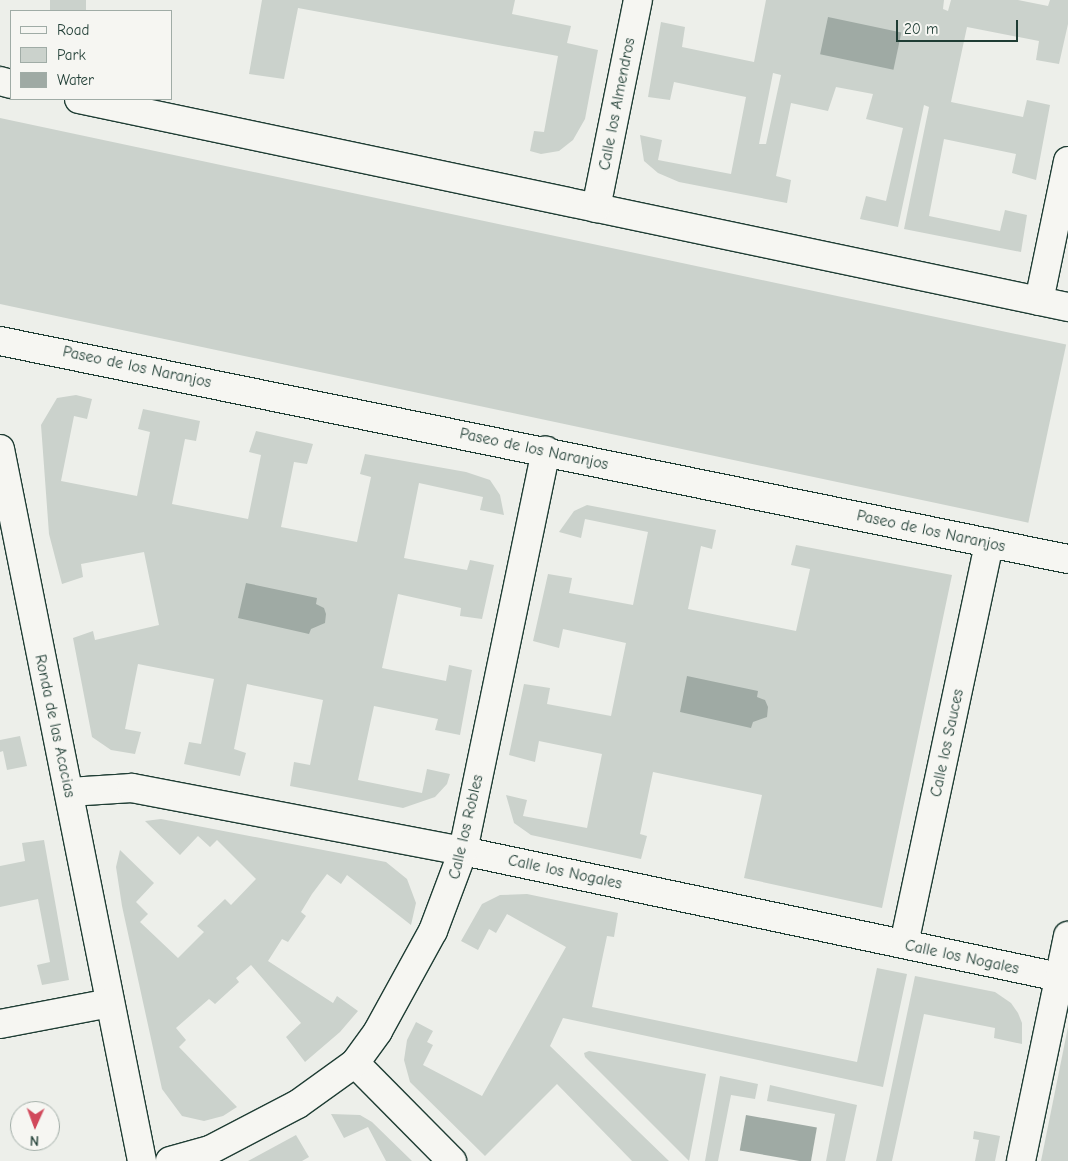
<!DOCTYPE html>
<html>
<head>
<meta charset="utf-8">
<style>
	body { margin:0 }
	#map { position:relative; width:1068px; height:1161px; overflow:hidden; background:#edefea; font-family:"Comic Neue",sans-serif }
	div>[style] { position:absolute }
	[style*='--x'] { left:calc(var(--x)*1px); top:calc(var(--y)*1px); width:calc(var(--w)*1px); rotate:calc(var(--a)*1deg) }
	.green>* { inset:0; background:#cbd2cc; transform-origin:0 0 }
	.water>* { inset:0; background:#9faaa4; transform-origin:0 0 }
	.roads { filter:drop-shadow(1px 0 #1f3d34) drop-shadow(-1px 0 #1f3d34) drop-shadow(0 1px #1f3d34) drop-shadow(0 -1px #1f3d34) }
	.minor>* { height:28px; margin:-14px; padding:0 14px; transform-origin:14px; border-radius:14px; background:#f6f6f2 }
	span { translate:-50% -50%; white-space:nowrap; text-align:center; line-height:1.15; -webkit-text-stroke:4px #f6f6f2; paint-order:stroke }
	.street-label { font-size:16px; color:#1f3d34 }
	.legend { position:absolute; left:10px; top:10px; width:162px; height:90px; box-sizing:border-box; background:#f6f6f2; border:1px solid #a0aca6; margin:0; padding:6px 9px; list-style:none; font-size:15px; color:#1f3d34 }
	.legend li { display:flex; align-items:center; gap:10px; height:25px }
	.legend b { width:25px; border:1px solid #a0aca6 }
	.north { position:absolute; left:10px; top:1101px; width:50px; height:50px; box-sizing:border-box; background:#f6f6f2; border:1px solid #a0aca6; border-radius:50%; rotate:182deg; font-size:14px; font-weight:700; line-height:20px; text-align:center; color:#1f3d34 }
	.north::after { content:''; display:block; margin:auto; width:18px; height:22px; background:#d1495b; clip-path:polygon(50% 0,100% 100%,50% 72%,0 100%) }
	.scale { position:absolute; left:896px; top:20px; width:122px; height:22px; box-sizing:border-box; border:2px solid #1f3d34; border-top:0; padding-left:6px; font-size:15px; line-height:18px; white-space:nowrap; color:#1f3d34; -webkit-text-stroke:4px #f6f6f2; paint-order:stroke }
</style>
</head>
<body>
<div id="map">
	<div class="green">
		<div style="left:50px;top:0;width:36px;height:11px"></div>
		<div style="clip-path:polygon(262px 0,515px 0,512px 14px,571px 26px,567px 43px,598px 50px,585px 119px,573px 140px,559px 151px,541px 154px,530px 151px,534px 131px,544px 132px,558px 56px,298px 8px,284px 79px,249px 74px)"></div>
		<div style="clip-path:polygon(evenodd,766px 0,944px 0,943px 9px,948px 11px,951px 0,1018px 0,1048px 6px,1050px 0,1068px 0,1068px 24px,1059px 64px,1036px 60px,1039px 41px,967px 27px,951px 102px,1023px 117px,1027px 100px,1050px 105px,1036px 180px,1012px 173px,1016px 154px,944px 139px,929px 216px,1000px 231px,1005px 210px,1027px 215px,1021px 252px,904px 229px,929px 107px,924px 105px,898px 227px,860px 219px,866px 196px,886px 201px,903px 128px,866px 119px,873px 94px,836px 87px,828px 111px,791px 103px,776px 176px,791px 180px,787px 203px,679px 182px,658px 173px,644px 161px,640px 135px,662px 140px,658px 160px,731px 174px,746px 97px,674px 82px,670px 100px,648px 97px,661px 22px,685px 27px,682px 47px,754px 62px,766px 0,773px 73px,781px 75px,766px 144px,759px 144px,773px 73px)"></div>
		<div style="left:0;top:118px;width:1090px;height:182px;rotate:12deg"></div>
		<div style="clip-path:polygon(76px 395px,92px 399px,87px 419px,74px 416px,61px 481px,137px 496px,150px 432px,138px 429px,143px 409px,200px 421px,196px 441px,185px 439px,172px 504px,248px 519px,261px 455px,249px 452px,256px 431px,313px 444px,307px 464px,294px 462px,281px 527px,357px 542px,371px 477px,360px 474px,365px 454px,466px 472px,490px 480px,500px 495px,504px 515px,480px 510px,483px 497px,419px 483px,404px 558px,467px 570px,470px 560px,494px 565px,482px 619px,460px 616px,461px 608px,398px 594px,382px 668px,446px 681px,449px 665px,472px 670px,460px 735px,435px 730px,438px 719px,374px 706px,358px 780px,422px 793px,427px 769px,450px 774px,447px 784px,435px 797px,403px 808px,290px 786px,294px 762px,310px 765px,323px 700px,247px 684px,234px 749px,246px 753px,240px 776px,184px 764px,189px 742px,201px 744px,214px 679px,138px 664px,125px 729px,141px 732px,135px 754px,111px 750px,92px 737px,73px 638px,93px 631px,95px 640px,159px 625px,144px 552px,81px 564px,83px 577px,62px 584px,49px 534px,41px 425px,57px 398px)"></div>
		<div style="clip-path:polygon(587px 505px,716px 530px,712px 549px,701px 546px,688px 609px,796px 631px,810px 569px,791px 565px,796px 545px,952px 575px,882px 908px,744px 878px,762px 795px,653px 772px,640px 834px,647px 836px,641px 859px,531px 835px,514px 823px,506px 795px,527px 800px,523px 816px,587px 828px,602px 754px,539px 741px,535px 762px,509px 755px,524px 684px,550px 688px,547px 704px,611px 716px,626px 643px,563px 629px,559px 648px,533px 641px,548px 574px,572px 578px,569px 593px,633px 605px,648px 532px,585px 519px,581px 538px,559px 532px,574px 511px)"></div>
		<div style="clip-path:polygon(20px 736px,27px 766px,7px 770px,3px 751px,0 752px,0 740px)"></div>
		<div style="clip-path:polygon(161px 819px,386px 862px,407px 879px,416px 903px,411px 925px,347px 875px,341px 884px,327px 874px,312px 894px,301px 912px,306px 916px,288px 942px,282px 939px,268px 961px,333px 1003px,337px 996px,358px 1011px,340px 1032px,305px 1062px,286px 1037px,301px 1023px,251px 965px,236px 978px,239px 982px,215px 1004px,209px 999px,176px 1028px,186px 1040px,179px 1047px,237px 1107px,223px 1116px,204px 1121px,182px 1116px,162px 1089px,122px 906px,116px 867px,120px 850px,154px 883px,136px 902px,148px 914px,140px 922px,178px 958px,204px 932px,197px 926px,225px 899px,231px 905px,256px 879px,217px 840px,210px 847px,198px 836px,180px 855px,145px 821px)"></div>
		<div style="clip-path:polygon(44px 840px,69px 980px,42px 985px,37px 965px,50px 962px,38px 899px,0 907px,0 866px,25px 861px,22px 843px)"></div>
		<div style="clip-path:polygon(527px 894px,618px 913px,614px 937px,607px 936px,592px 1007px,857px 1062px,877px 968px,907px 974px,883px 1087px,563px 1018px,550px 1046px,669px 1161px,632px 1161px,557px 1084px,485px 1156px,410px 1082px,404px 1060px,407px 1040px,416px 1022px,433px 1031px,427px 1042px,433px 1045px,423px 1065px,482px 1096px,566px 947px,507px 914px,496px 933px,489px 929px,478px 950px,461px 941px,482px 904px,500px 895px)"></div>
		<div style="clip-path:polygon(915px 976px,995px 992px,1011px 1003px,1018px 1013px,1022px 1023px,1022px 1044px,994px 1038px,995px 1028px,924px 1014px,892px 1161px,876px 1161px)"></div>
		<div style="clip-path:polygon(1068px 1027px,1068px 1161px,1041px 1161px)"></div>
		<div style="clip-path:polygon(589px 1051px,706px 1074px,689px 1161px,585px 1057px,584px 1053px)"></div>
		<div style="clip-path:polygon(720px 1076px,758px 1084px,755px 1099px,731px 1095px,718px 1161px,705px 1161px)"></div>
		<div style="clip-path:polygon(770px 1085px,857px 1105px,845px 1161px,826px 1161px,835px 1114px,767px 1101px)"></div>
		<div style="clip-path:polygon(331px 1114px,360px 1115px,372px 1122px,412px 1161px,386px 1161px,368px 1127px,344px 1138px)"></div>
		<div style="clip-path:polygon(974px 1131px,1000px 1136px,995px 1161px,975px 1161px,979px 1140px,973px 1139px)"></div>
		<div style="clip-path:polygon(296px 1135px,309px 1157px,302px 1161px,248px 1161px)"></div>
	</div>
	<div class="water">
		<div style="left:828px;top:17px;width:75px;height:38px;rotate:12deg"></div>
		<div style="clip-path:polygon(246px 583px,317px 598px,316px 604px,324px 608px,326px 614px,325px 623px,311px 629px,309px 634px,238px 618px)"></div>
		<div style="clip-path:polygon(687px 676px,758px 691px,757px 697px,765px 700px,768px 707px,767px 717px,753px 722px,751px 728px,680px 712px)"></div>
		<div style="left:746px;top:1115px;width:72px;height:36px;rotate:10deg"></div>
	</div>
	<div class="roads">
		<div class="minor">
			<div style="--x:0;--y:81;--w:11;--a:15"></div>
			<div style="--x:79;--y:99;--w:1011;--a:11.88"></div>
			<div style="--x:596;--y:208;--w:212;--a:-78.6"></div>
			<div style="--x:1039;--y:301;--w:143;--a:-78.3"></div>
			<div style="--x:0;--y:341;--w:1090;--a:11.54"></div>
			<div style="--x:0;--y:449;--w:726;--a:78.72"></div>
			<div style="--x:69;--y:792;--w:63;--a:-3.6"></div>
			<div style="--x:132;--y:788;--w:337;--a:10.8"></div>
			<div style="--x:463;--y:851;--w:609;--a:11.94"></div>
			<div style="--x:904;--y:944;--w:410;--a:-78"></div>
			<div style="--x:0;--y:1024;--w:112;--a:-10.8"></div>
			<div style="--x:355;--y:1063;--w:138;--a:45.3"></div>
			<div style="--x:170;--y:1161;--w:41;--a:-15.4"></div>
			<div style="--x:210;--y:1150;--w:99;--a:-27.6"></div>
			<div style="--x:298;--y:1104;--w:70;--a:-35.7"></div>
			<div style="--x:355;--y:1063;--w:39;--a:-54"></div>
			<div style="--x:378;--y:1031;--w:114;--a:-61.2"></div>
			<div style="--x:433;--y:931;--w:85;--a:-69.4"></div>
			<div style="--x:463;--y:851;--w:409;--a:-78.3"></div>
			<div style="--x:1021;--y:1161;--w:230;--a:-78.2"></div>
		</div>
	</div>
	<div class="street-label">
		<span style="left:617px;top:104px;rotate:-79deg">Calle los Almendros</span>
		<span style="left:137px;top:367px;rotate:12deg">Paseo de los Naranjos</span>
		<span style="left:534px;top:449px;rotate:12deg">Paseo de los Naranjos</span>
		<span style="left:931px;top:531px;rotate:12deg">Paseo de los Naranjos</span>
		<span style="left:55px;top:726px;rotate:78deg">Ronda de las Acacias</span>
		<span style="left:947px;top:743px;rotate:-78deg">Calle los Sauces</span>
		<span style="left:466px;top:827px;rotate:-77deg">Calle los Robles</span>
		<span style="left:565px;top:872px;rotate:12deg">Calle los Nogales</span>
		<span style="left:962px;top:957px;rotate:12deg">Calle los Nogales</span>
	</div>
	<ul class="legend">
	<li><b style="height:6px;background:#f6f6f2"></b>Road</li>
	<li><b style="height:14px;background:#cbd2cc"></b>Park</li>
	<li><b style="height:14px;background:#9faaa4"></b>Water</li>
	</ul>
	<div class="north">N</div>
	<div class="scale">20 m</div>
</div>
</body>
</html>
